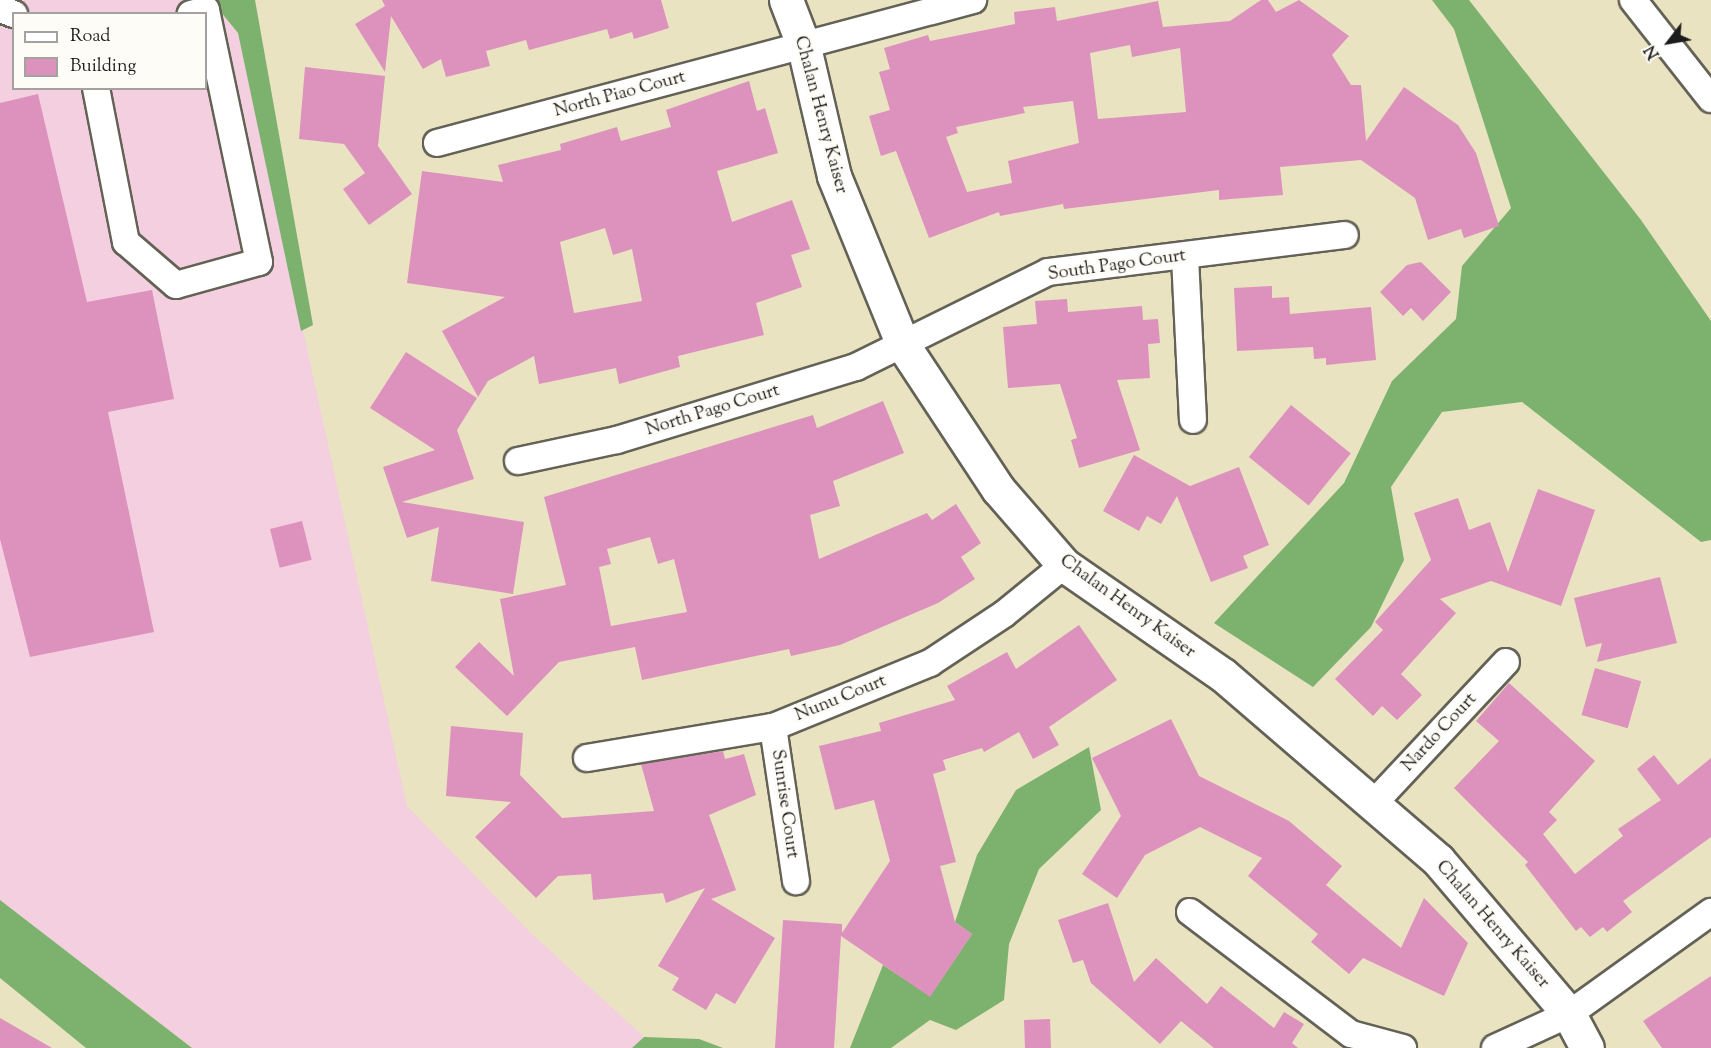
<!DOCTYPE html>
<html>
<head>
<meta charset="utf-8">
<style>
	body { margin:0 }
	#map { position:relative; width:1711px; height:1048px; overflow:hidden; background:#e9e3c1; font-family:"Sorts Mill Goudy",serif }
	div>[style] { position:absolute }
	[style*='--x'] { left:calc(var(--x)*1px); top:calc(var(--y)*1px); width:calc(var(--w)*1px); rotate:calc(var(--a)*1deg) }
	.built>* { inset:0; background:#f3cfe0 }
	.forest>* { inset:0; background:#7cb26e }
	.building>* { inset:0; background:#dd92bd; transform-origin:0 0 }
	.roads { filter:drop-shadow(2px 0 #646256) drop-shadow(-2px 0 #646256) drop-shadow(0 2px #646256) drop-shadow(0 -2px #646256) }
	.street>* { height:26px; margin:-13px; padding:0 13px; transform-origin:13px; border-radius:13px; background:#fff }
	.secondary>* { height:33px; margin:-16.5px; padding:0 16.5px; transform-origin:16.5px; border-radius:16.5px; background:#fff }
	span { translate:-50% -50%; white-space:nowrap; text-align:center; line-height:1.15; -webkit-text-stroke:6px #fdfcf7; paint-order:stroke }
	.street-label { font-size:18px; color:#1c1c1c }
	.legend { position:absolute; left:12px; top:12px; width:195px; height:78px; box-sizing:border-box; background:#fdfcf7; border:2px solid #a3a29f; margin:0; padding:8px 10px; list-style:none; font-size:18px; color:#1c1c1c }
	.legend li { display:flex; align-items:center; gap:12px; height:30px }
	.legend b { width:30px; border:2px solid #a3a29f }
	.north { position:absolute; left:1639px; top:12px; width:60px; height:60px; -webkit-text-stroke:4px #fdfcf7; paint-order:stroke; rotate:239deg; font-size:16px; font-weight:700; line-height:24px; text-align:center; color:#1c1c1c }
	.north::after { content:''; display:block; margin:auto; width:21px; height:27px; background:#1c1c1c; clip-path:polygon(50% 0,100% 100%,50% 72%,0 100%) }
</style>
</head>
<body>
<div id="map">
	<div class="built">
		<div style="clip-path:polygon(evenodd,0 0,211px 0,238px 33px,407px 806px,533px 935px,644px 1037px,632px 1048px,192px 1048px,0 900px,0 0,14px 14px,206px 14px,206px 88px,14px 88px,14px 14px)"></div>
	</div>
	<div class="forest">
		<div style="clip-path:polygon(211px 0,255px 0,313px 325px,301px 331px,238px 33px)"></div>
		<div style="clip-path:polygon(1432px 0,1469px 0,1641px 220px,1711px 321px,1711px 540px,1701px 542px,1522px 402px,1442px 412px,1391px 487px,1404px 560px,1371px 627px,1313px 687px,1214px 623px,1344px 483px,1392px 381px,1456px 319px,1462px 266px,1511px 208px,1454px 29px)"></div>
		<div style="clip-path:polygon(1089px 747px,1101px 810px,1039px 869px,1009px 944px,1004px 1000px,956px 1030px,930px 1020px,891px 1048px,850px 1048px,883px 965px,930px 996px,972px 934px,955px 922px,977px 855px,1016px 790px)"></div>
		<div style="clip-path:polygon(0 900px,192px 1048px,86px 1048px,0 978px)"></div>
		<div style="clip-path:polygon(644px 1037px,699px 1039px,723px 1048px,632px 1048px)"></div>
	</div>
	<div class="building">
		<div style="clip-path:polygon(382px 0,661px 0,669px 28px,634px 39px,632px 32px,610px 39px,607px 29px,529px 50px,526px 40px,486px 51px,490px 66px,446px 77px,441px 59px,423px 69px,391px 16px,385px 72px,355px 24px,385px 6px)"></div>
		<div style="clip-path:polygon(evenodd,1261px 0,1268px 0,1276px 12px,1299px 0,1349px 36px,1332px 55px,1351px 85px,1361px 85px,1366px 141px,1404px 87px,1458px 125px,1476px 153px,1499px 226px,1464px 238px,1461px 229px,1428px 240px,1415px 198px,1361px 160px,1280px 167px,1283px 195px,1219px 200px,1219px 190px,1064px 209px,1063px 204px,1000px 216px,999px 212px,929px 238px,896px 151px,881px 156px,869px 116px,890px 110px,879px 72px,890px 69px,884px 48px,928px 35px,930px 41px,1015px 24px,1014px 12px,1055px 7px,1057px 21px,1158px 1px,1163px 27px,1230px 21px,1261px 0,1130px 45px,1132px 57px,1180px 48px,1186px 112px,1098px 119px,1090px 53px,1130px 45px,1261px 0,1073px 101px,1079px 143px,1008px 161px,1012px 183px,967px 192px,946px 137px,958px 133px,956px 127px,1025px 113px,1023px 107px,1073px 101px)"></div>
		<div style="clip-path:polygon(305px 67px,385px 76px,378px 146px,412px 194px,369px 225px,343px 189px,365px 173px,344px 144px,299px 139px)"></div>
		<div style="clip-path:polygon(evenodd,749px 81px,757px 111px,765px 108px,778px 153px,717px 171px,732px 222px,792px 200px,810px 249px,791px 255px,802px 287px,756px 303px,764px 335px,678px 356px,680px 367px,619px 384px,616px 368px,539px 384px,534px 356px,488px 381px,478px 397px,442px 331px,505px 297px,407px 283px,422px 171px,503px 182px,498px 165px,561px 150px,560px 144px,617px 127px,621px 141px,671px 127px,666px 110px,749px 81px,605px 228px,613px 255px,632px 249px,642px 301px,574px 313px,560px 242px,605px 228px)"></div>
		<div style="clip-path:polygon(38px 94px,87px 302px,152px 290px,174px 399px,108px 412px,154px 632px,30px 657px,0 539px,0 103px)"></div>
		<div style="clip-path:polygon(1421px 262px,1451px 292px,1423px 321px,1411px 308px,1403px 316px,1380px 292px,1407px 265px)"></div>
		<div style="clip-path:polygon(1272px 286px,1272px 298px,1289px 297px,1290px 314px,1371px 307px,1376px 360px,1326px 365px,1326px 358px,1314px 359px,1313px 347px,1237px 351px,1234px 288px)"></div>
		<div style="clip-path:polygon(1067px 299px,1068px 312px,1142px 306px,1143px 320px,1158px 319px,1160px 343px,1148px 344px,1150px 378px,1117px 380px,1140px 450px,1079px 468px,1071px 440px,1077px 438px,1060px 384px,1008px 388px,1003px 327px,1037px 324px,1035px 301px)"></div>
		<div style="clip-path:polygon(406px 352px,477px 398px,457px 430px,474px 479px,402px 502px,524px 522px,513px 594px,431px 581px,439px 527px,407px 538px,383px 467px,435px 450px,370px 408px)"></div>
		<div style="clip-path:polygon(evenodd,883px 401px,904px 453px,833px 481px,840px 506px,810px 515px,819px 559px,927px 513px,932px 520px,956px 504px,981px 543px,961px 557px,975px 579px,938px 603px,840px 645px,791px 656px,789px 649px,642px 680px,635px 647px,559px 662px,507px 716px,455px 667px,479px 642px,514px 676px,500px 599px,566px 585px,544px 497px,813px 415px,817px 428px,883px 401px,650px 537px,658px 564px,674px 559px,687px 612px,611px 626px,599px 567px,611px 564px,607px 549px,650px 537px)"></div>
		<div style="left:1291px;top:405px;width:77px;height:67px;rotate:39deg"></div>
		<div style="clip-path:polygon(1134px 455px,1190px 486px,1239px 467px,1269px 545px,1243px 556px,1248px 568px,1211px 582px,1177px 496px,1161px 524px,1147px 516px,1139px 531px,1103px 511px)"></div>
		<div style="clip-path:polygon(1538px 489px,1595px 510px,1561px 606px,1491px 581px,1440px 599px,1456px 613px,1401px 674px,1422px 695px,1397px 720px,1382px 706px,1373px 716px,1335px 679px,1383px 630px,1375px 622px,1431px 560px,1414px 513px,1458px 498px,1469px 530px,1490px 522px,1508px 572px)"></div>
		<div style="left:302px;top:521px;width:40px;height:33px;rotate:76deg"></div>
		<div style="clip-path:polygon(1660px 577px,1677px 643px,1597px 662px,1602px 643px,1586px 647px,1574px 598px)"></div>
		<div style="clip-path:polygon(1079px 625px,1117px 680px,1049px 727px,1059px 745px,1033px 759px,1019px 732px,984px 752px,982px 748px,943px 760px,946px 770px,933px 774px,956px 862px,940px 866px,955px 922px,972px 934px,930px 997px,841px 936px,834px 1048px,775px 1048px,783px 920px,842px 924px,842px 933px,890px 861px,874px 800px,835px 810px,819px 746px,881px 731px,879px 723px,955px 700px,947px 686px,1007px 652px,1016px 669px)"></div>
		<div style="left:1595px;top:668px;width:48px;height:49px;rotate:16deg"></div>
		<div style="clip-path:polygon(1509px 683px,1595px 761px,1549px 812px,1557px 820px,1543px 834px,1575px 874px,1623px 836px,1618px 829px,1661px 800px,1637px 769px,1654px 755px,1678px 785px,1711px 758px,1711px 837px,1623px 901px,1632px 912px,1607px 932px,1603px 927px,1590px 937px,1581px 927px,1576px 931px,1525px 865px,1528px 862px,1454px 788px,1499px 741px,1476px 721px)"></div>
		<div style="clip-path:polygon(1171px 719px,1199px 776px,1289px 821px,1342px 866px,1326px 885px,1401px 948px,1424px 898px,1468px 943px,1444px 996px,1363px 958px,1349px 974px,1311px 942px,1318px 934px,1248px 876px,1262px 858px,1200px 827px,1145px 855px,1117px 898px,1082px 874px,1121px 816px,1092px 758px)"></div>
		<div style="clip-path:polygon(451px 726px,523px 733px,520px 775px,562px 818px,654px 811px,641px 764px,723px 751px,725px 759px,744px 754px,756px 795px,709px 815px,736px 890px,711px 899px,775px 938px,735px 1004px,716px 993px,706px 1010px,672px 990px,679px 978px,658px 966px,705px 888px,666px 903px,663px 893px,593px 900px,591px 874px,558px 876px,536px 898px,475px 837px,511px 802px,446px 796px)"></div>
		<div style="clip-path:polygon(1108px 903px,1134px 982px,1156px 958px,1207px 1004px,1221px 986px,1274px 1028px,1284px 1012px,1304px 1024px,1292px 1043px,1298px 1048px,1214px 1048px,1181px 1021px,1160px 1044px,1091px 983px,1083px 960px,1073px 963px,1058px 920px)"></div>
		<div style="clip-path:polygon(1711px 976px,1711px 1048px,1662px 1048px,1643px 1021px)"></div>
		<div style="clip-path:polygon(0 1018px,52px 1048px,0 1048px)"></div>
		<div style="left:1050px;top:1019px;width:29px;height:26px;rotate:88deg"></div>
	</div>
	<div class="roads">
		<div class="street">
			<div style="--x:1633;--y:0;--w:126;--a:51.8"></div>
			<div style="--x:0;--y:9;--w:15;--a:20"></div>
			<div style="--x:96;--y:88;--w:157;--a:79"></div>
			<div style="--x:126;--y:242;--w:66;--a:40.7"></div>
			<div style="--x:176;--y:285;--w:86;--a:-15.5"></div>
			<div style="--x:259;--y:262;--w:258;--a:-101.9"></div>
			<div style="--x:206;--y:10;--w:16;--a:165"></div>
			<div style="--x:437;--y:143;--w:555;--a:-14.94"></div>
			<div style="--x:1185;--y:257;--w:163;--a:87.2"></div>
			<div style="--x:518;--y:461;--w:101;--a:-12"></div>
			<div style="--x:617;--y:440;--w:250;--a:-17"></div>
			<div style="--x:856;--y:367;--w:214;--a:-26.3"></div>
			<div style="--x:1048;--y:272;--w:299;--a:-7.1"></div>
			<div style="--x:773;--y:727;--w:156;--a:81.5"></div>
			<div style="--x:587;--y:758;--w:189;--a:-9.5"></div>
			<div style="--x:773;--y:727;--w:170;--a:-22.2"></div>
			<div style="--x:930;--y:663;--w:89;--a:-33.5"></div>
			<div style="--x:1004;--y:614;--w:77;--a:-39.2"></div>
			<div style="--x:1374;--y:803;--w:193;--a:-46.9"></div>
			<div style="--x:1190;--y:912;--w:202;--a:37.2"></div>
			<div style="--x:1351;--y:1034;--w:54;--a:15.1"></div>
			<div style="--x:1495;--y:1048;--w:81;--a:-24.7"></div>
			<div style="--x:1569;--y:1014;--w:175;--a:-35.7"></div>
		</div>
		<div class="secondary">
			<div style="--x:786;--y:0;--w:50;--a:69"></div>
			<div style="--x:804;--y:47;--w:132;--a:76.9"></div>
			<div style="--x:834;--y:176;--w:183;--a:67.8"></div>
			<div style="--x:903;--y:345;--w:173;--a:56.6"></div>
			<div style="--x:998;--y:489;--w:101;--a:49"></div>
			<div style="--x:1064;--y:565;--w:193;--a:34.7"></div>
			<div style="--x:1223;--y:675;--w:284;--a:40.7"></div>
			<div style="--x:1438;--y:860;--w:202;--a:49.6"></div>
			<div style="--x:1569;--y:1014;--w:38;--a:62"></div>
		</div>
	</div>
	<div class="street-label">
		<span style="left:620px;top:95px;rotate:-15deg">North Piao Court</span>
		<span style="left:820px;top:115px;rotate:75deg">Chalan Henry Kaiser</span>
		<span style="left:1117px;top:266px;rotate:-8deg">South Pago Court</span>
		<span style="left:713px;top:411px;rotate:-17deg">North Pago Court</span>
		<span style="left:1127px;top:607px;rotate:36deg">Chalan Henry Kaiser</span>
		<span style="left:841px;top:699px;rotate:-22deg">Nunu Court</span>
		<span style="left:1440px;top:733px;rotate:-47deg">Nardo Court</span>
		<span style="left:784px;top:804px;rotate:82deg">Sunrise Court</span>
		<span style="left:1492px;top:925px;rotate:49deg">Chalan Henry Kaiser</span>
	</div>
	<ul class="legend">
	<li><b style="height:8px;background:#fff"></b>Road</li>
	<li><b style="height:16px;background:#dd92bd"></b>Building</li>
	</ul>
	<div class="north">N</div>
</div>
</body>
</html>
